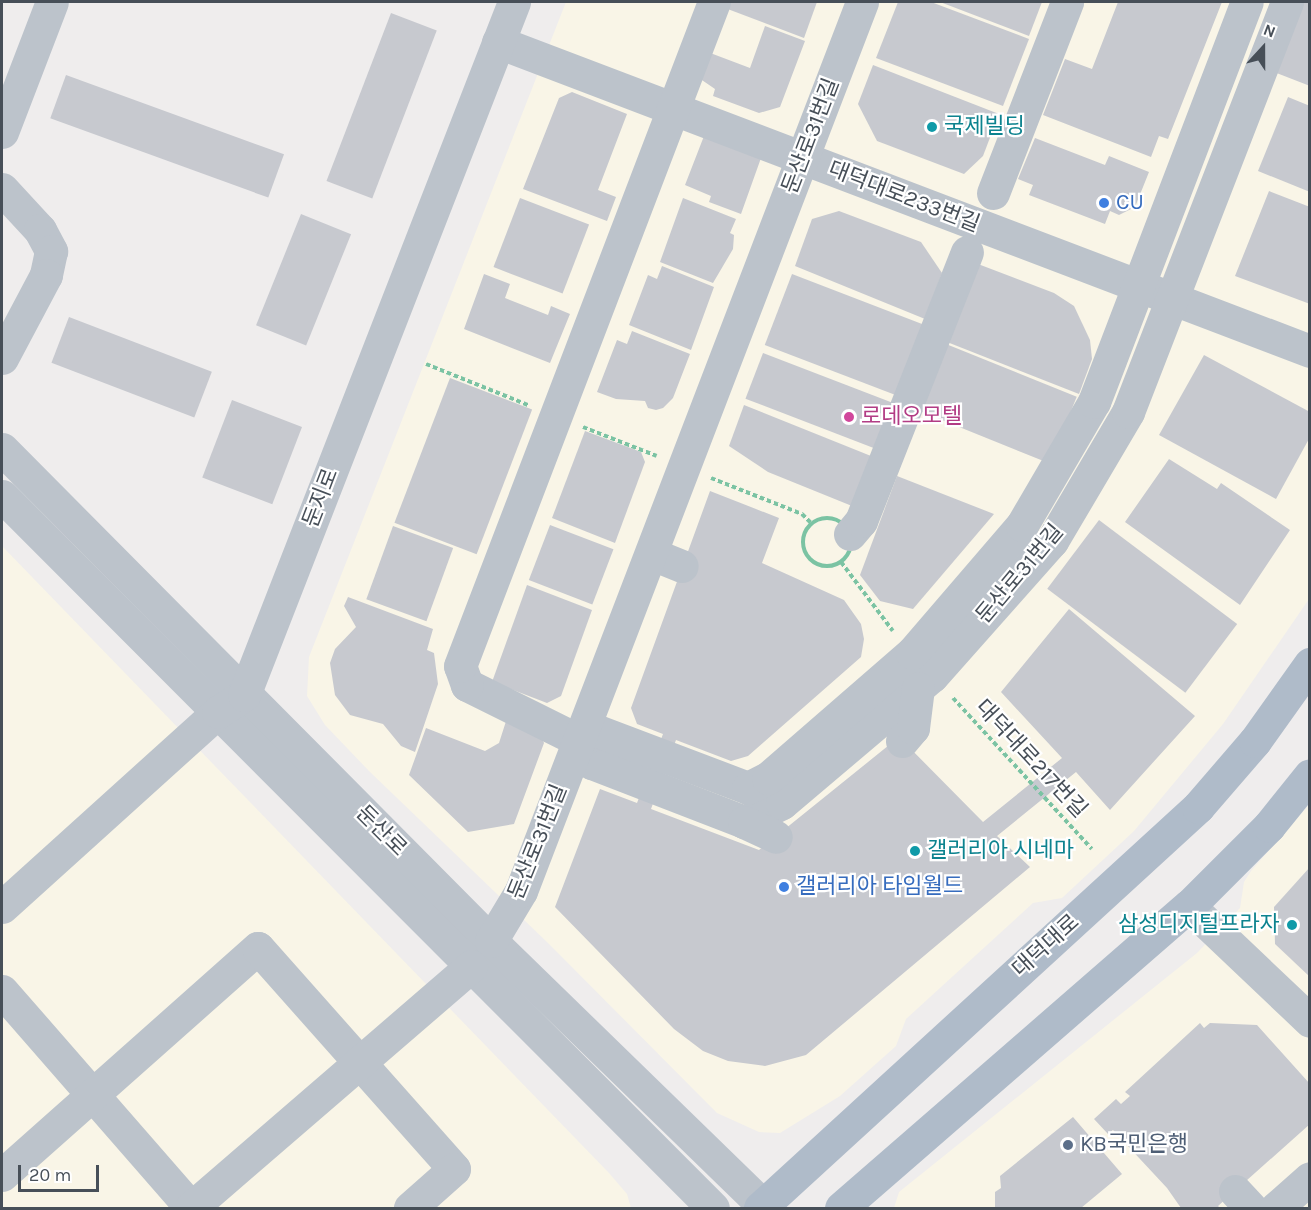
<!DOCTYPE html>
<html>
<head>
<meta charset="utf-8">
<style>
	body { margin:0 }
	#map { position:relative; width:1311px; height:1210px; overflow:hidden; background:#efeded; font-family:Karla,"Noto Sans KR",sans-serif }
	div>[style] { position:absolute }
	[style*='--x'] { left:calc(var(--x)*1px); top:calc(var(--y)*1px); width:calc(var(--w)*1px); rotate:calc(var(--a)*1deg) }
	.commercial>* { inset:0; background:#f9f5e7 }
	.building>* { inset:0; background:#c7c9cf; transform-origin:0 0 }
	.path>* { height:4px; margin-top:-2px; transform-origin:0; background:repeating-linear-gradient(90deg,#7bc3a3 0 4.5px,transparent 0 7.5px) }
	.path>.ring { margin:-2px; padding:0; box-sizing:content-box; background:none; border:4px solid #7bc3a3; border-radius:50% }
	.minor>* { height:33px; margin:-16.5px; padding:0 16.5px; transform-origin:16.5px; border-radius:16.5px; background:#bcc3cb }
	.major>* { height:33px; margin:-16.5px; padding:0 16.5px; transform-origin:16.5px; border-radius:16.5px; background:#afbbc9 }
	.dots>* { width:16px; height:16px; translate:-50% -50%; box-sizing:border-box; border:3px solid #fff; border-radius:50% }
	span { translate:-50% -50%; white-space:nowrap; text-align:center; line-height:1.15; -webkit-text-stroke:4.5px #fff; paint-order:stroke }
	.culture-label { font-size:22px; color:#0d838f }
	.left { translate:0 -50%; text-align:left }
	.right { translate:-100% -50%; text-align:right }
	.street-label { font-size:22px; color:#474f58 }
	.shop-label { font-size:22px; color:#366cbe }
	.hotel-label { font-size:22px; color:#b23c85 }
	.service-label { font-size:22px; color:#4e5e75 }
	.frame { position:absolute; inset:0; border:3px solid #474f58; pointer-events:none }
	.north { position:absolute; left:1233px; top:18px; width:60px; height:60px; -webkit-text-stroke:4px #fff; paint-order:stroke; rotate:21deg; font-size:16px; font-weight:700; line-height:24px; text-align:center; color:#474f58 }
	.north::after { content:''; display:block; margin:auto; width:21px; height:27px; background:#474f58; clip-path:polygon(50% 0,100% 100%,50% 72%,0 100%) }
	.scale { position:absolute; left:18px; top:1165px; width:81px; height:27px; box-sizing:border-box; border:3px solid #474f58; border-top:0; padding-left:8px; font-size:18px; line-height:21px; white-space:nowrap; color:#474f58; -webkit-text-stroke:4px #fff; paint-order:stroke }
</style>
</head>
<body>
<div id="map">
	<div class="commercial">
		<div style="clip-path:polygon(566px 2px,1309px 2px,1309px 599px,1223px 724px,1134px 831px,1062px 898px,1033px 903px,906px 1019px,896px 1046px,840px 1096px,780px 1133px,759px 1132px,717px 1113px,549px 944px,370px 772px,325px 725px,307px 696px,309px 657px)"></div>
		<div style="clip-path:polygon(2px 546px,609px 1173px,627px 1194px,631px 1208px,2px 1208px)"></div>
		<div style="clip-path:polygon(1309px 805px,1309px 1208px,894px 1208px,899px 1192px,1197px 953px,1240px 908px,1244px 882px,1251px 871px)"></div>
	</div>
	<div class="building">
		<div style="clip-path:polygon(728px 2px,817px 2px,804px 38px,725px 8px)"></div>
		<div style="clip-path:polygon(898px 2px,931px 2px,1029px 39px,1003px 106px,876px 58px)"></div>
		<div style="clip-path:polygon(940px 2px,1042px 2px,1029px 36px)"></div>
		<div style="clip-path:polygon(1118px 2px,1222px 2px,1168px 139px,1159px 136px,1151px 157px,1043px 115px,1065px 59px,1092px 69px)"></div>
		<div style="clip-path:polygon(1301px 2px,1310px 2px,1310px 86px,1274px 72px)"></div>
		<div style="left:391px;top:13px;width:49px;height:180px;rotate:21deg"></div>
		<div style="clip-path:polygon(765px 26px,805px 41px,780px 107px,759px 113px,713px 96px,715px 89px,696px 76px,705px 51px,750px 68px)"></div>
		<div style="clip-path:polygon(873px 65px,999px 114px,983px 156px,964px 174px,877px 141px,858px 104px)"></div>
		<div style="left:66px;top:75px;width:232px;height:46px;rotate:20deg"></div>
		<div style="clip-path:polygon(572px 92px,627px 114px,598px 190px,616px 197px,607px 221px,523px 189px,559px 98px)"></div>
		<div style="clip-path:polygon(1288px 97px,1310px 106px,1310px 192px,1258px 171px)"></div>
		<div style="clip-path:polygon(704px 136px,761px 158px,741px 214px,709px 202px,711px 196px,685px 185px)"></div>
		<div style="clip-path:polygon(1035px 138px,1105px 165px,1109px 156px,1149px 172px,1135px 207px,1119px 215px,1110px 211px,1105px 224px,1029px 195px,1033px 185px,1018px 179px)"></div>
		<div style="clip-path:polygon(1269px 191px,1310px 207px,1310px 304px,1235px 276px)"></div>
		<div style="left:520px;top:198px;width:74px;height:74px;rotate:21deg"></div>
		<div style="clip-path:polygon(683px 198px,736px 219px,730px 233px,734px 235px,733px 249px,713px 283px,660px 262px)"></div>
		<div style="clip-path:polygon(839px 211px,921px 242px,942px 273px,925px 319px,795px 266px,812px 219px)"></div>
		<div style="left:301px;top:214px;width:54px;height:120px;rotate:22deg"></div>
		<div style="clip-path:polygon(978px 264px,1054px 293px,1074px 306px,1090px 340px,1092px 359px,1079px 394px,947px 342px)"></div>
		<div style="clip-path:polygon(662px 266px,714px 287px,691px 350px,629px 325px,648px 275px,657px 279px)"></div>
		<div style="clip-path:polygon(484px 274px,510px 284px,505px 298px,548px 315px,551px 306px,570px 314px,550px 363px,464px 329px)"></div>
		<div style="left:792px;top:274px;width:140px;height:76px;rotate:21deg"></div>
		<div style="left:69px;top:317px;width:153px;height:49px;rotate:21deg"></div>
		<div style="clip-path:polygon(632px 331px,690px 354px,673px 398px,663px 408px,656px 410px,648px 408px,645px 401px,616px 399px,597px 392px,617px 340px,627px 344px)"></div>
		<div style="left:946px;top:344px;width:141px;height:72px;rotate:22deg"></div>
		<div style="left:763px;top:353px;width:138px;height:49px;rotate:21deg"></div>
		<div style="clip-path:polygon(1204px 355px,1310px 412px,1310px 437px,1276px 499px,1159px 435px)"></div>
		<div style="left:450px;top:378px;width:88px;height:155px;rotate:21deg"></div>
		<div style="left:232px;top:400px;width:75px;height:83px;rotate:21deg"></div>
		<div style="clip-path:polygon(744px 405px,871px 456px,852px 506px,768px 472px,729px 446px)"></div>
		<div style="clip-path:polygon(585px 431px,641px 452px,645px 462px,615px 543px,552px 518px)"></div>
		<div style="clip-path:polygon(1169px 459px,1217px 489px,1221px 483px,1290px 530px,1240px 605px,1125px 522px)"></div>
		<div style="clip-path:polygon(897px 476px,994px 514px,913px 609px,880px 601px,860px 575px)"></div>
		<div style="clip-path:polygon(710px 491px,779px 518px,762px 563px,844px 600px,861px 624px,864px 639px,861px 657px,748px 756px,731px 761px,676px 740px,651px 809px,759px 850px,899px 737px,983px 822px,1062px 758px,1001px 692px,1069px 609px,1195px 716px,1110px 810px,1076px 772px,997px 836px,1030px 867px,806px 1055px,765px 1066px,728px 1061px,703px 1051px,674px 1029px,555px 907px,600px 789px,637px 803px,663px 734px,637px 724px,631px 708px)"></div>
		<div style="left:1099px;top:520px;width:173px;height:86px;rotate:37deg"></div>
		<div style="left:550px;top:525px;width:68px;height:59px;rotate:21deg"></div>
		<div style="left:393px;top:526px;width:64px;height:78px;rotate:20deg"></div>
		<div style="clip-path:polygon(527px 585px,592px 610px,561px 696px,547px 703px,492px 682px)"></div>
		<div style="clip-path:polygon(348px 597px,433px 629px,427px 650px,434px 653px,438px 684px,415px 752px,401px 746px,383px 724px,350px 715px,335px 695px,330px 663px,335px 649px,356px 627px,344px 606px)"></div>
		<div style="clip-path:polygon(508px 715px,537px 726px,544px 743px,514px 824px,468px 832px,409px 775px,426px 728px,485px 751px,499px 743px)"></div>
		<div style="clip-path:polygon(1310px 867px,1310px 977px,1275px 944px,1274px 907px)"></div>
		<div style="clip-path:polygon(1200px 1023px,1204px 1028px,1210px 1023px,1257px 1025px,1310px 1084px,1310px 1124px,1218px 1206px,1220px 1208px,1181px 1208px,1167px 1188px,1113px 1130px,1108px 1134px,1094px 1119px,1116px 1099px,1121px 1104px,1130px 1096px,1125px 1092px)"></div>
		<div style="clip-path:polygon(1073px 1117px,1122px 1174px,1081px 1208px,995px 1208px,995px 1192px,1001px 1188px,1000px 1176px)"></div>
	</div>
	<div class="path">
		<div style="--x:426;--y:364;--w:110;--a:21.9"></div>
		<div style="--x:583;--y:427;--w:79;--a:21.4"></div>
		<div style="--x:711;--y:478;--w:98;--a:21.6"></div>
		<div style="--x:802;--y:514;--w:13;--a:45"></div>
		<div class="ring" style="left:803px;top:518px;width:44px;height:44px"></div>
		<div style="--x:841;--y:562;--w:86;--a:53"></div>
		<div style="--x:953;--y:698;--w:205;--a:47.4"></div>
	</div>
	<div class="minor">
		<div style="--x:498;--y:42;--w:869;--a:20.83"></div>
		<div style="--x:2;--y:132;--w:139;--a:-69"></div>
		<div style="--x:2;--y:189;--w:56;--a:47.2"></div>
		<div style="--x:40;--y:230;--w:24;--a:62"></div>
		<div style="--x:51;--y:251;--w:25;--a:102"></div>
		<div style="--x:46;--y:275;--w:94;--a:117.9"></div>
		<div style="--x:993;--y:193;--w:205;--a:-68.8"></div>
		<div style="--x:2;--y:449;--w:694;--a:45.18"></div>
		<div style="--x:491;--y:941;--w:383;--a:44.2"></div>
		<div style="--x:2;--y:496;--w:1006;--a:45.04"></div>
		<div style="--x:850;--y:534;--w:17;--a:-50"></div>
		<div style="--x:861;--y:521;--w:289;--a:-68.5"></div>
		<div style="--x:652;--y:554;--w:32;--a:22"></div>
		<div style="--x:578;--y:740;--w:27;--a:59"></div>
		<div style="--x:592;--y:763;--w:163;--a:21.2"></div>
		<div style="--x:744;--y:822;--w:42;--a:-26.6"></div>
		<div style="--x:782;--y:803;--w:197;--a:-40.3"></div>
		<div style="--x:932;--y:676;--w:181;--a:-48.4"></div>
		<div style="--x:1052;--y:541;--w:150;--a:-59.5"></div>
		<div style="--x:1128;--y:412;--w:440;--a:-68.8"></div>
		<div style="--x:578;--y:740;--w:23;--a:-20"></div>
		<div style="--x:600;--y:732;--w:158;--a:20.7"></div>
		<div style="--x:748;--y:788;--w:22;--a:-27"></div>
		<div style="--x:768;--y:778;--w:191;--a:-41"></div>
		<div style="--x:912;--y:653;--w:169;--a:-49.3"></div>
		<div style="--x:1022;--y:525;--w:143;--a:-59.7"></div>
		<div style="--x:1094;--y:402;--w:428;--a:-69.1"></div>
		<div style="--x:578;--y:740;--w:124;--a:-153.6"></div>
		<div style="--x:467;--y:685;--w:20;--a:-110"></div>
		<div style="--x:460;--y:666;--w:711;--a:-69.07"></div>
		<div style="--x:902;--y:741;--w:17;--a:-50"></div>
		<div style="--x:913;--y:728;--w:40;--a:-82.9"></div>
		<div style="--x:744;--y:822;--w:35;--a:25"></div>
		<div style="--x:1189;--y:906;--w:167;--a:43.5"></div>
		<div style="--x:2;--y:907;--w:291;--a:-42.1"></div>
		<div style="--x:218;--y:712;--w:31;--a:-33"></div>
		<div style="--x:244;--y:695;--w:744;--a:-68.71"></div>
		<div style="--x:491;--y:941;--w:58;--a:-59"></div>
		<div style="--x:521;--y:891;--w:952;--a:-69.01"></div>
		<div style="--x:2;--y:991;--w:288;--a:48.9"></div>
		<div style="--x:2;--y:1175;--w:342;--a:-41.6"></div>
		<div style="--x:258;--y:948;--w:295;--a:48.4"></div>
		<div style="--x:454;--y:1169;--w:59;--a:138.4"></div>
		<div style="--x:1235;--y:1191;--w:23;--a:47"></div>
		<div style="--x:191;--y:1208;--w:370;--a:-40.8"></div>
		<div style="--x:1276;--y:1208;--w:45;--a:-41.4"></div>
	</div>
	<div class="major">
		<div style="--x:760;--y:1208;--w:594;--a:-42.47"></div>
		<div style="--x:1198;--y:807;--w:87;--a:-49.2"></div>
		<div style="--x:1255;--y:741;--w:95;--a:-54.5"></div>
		<div style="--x:841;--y:1208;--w:461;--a:-41"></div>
		<div style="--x:1189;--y:906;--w:113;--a:-45"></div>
		<div style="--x:1269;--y:826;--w:65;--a:-51.2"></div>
	</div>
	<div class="dots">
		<div style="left:932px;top:127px;background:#0f9aa8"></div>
		<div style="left:1104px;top:203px;background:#3f7fe0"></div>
		<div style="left:849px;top:417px;background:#d1479c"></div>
		<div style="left:915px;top:851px;background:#0f9aa8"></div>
		<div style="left:784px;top:887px;background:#3f7fe0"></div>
		<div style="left:1292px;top:925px;background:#0f9aa8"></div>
		<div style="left:1068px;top:1145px;background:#5c6f8a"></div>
	</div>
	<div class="culture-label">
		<span class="left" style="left:944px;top:127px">국제빌딩</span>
		<span class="left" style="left:927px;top:851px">갤러리아 시네마</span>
		<span class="right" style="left:1280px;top:925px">삼성디지털프라자</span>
	</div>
	<div class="street-label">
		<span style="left:811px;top:136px;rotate:-69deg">둔산로31번길</span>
		<span style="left:904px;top:197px;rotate:21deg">대덕대로233번길</span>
		<span style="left:321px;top:498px;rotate:-69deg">둔지로</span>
		<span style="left:1020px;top:574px;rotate:-50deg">둔산로31번길</span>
		<span style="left:1031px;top:759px;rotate:47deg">대덕대로217번길</span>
		<span style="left:381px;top:831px;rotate:45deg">둔산로</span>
		<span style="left:538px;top:842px;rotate:-68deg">둔산로31번길</span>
		<span style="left:1046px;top:946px;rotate:-42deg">대덕대로</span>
	</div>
	<div class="shop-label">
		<span class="left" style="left:1116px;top:203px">CU</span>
		<span class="left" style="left:796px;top:887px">갤러리아 타임월드</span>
	</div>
	<div class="hotel-label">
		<span class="left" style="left:861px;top:417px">로데오모텔</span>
	</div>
	<div class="service-label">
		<span class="left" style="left:1080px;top:1145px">KB국민은행</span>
	</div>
	<div class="frame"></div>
	<div class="north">N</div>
	<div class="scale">20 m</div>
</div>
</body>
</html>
